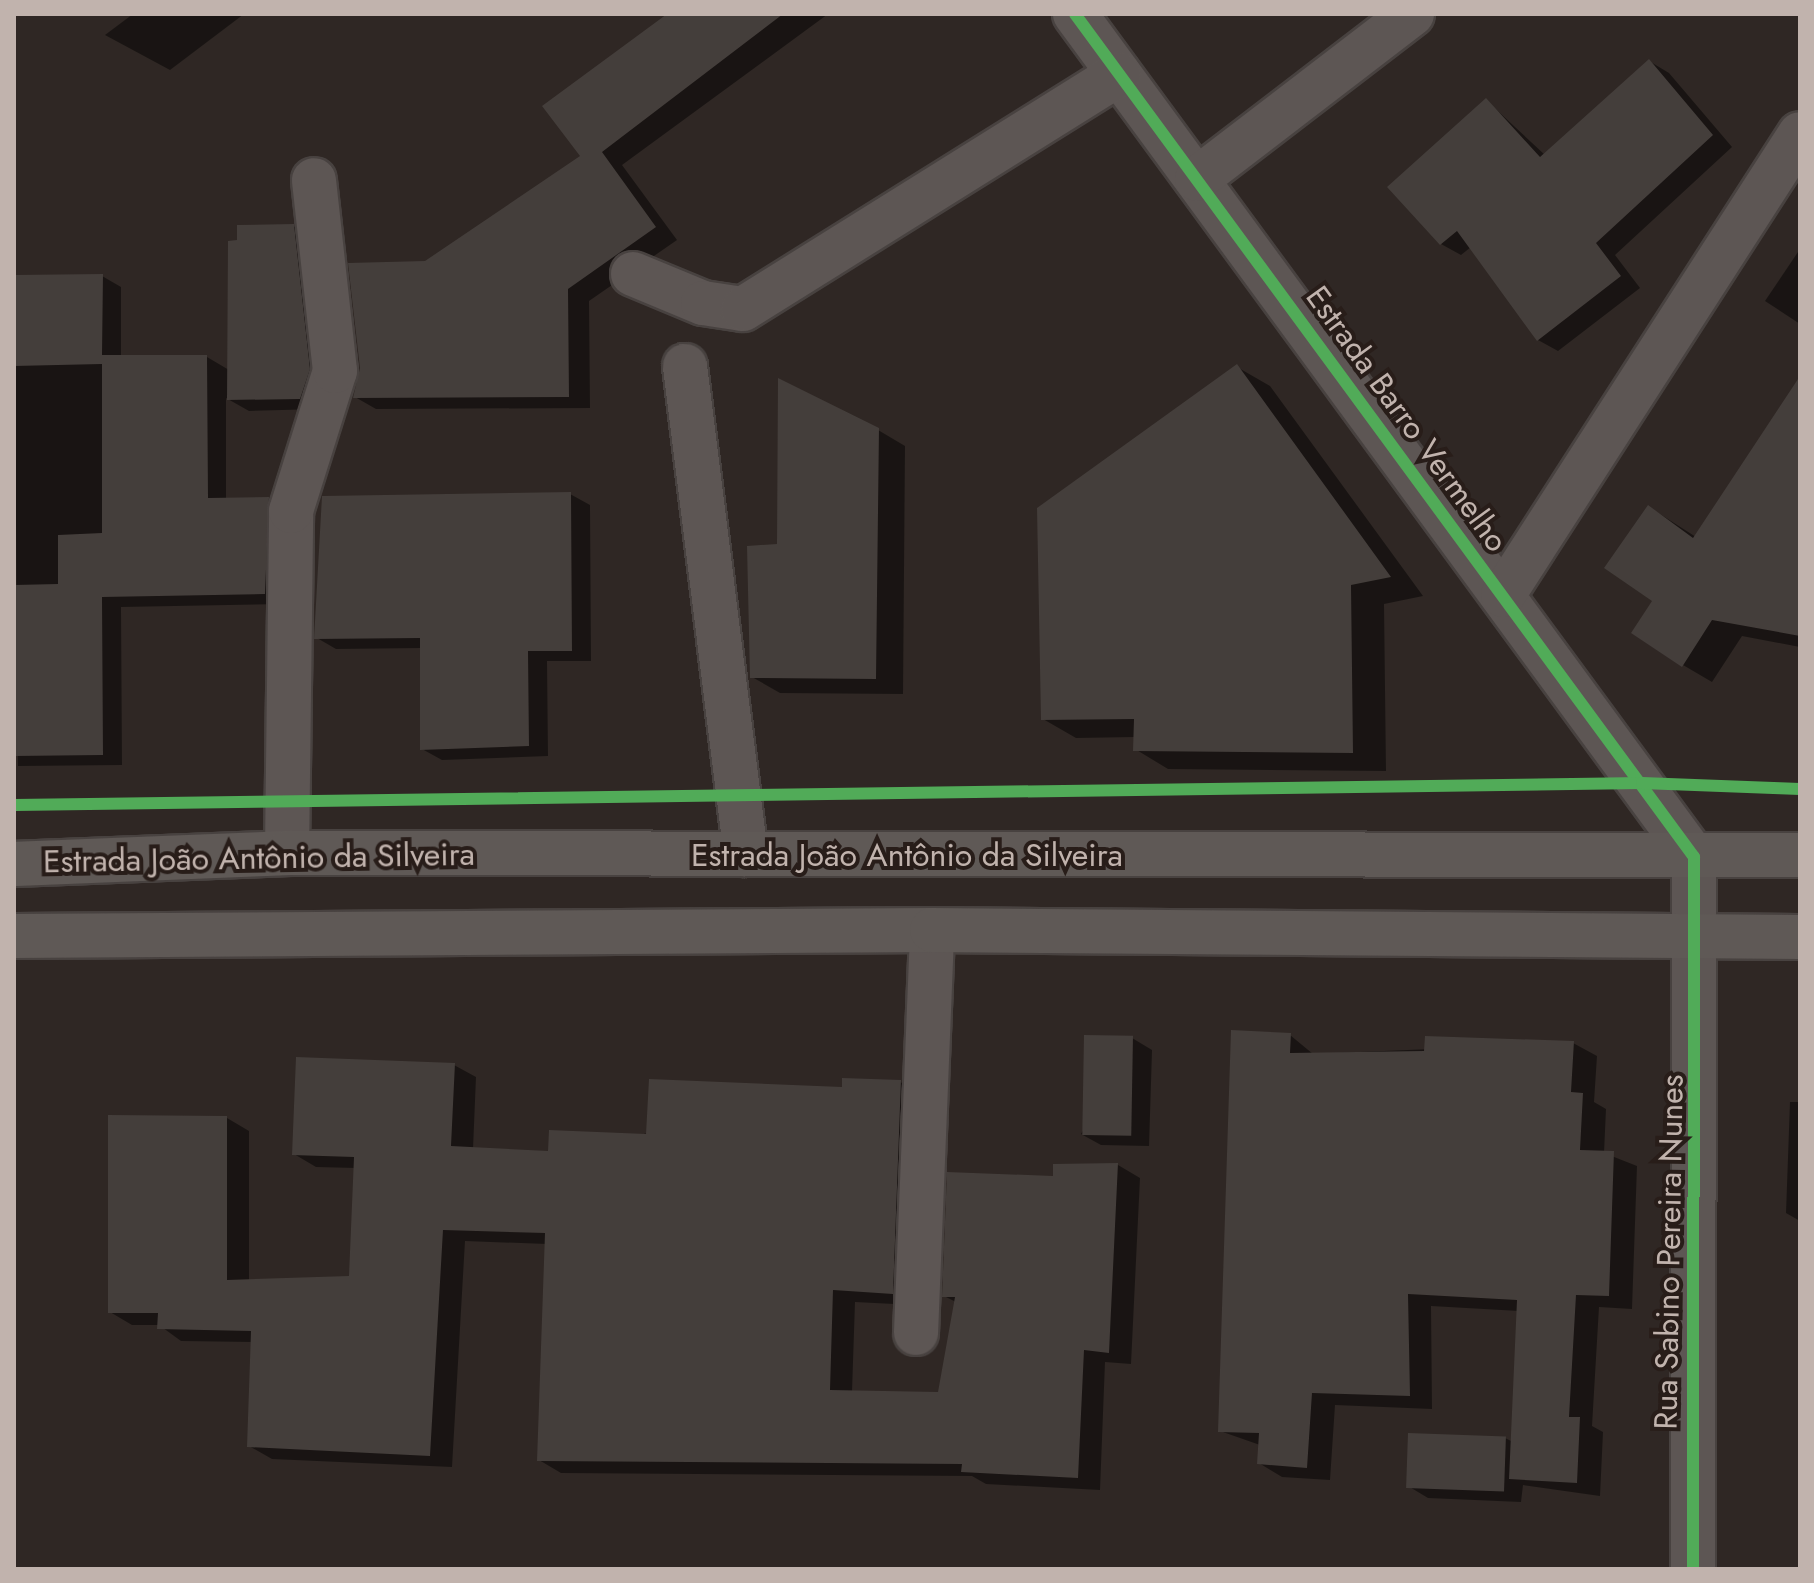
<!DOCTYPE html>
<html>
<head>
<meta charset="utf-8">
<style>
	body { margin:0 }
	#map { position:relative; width:1814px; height:1583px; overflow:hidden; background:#2f2724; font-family:Jost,sans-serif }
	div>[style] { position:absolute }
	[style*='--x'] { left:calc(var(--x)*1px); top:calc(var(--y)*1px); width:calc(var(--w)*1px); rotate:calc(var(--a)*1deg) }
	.shadow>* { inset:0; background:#0007 }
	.building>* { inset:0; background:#443e3b; transform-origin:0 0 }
	.roads { filter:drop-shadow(2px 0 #484240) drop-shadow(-2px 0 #484240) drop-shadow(0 2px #484240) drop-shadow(0 -2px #484240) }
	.minor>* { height:44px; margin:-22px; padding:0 22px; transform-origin:22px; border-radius:22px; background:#5d5654 }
	.major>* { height:44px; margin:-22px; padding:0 22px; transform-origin:22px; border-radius:22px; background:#5f5956 }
	.cycleway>* { height:12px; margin:-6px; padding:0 6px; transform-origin:6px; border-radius:6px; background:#51ab58 }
	span { translate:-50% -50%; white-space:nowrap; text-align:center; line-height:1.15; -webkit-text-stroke:8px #281d19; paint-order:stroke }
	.street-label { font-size:32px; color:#c1b3ad }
	.frame { position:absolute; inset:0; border:16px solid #c1b3ad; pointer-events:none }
</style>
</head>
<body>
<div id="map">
	<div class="shadow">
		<div style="clip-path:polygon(133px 14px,244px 14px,170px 70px,105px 35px)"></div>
		<div style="clip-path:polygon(670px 14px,828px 14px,622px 165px,677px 240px,589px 301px,590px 408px,376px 409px,355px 397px,362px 368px,426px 263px,583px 157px)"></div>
		<div style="clip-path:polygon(1649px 61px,1669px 73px,1732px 147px,1615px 255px,1640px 288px,1558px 351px,1538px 340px,1471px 247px,1461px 255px,1441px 244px,1486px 100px,1545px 155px)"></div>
		<div style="clip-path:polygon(293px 226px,313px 237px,320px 409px,249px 411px,226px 398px,226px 500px,269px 499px,288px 510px,284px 604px,121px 607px,122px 765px,18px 766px,14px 277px,102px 276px,121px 287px,121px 357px,207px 357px,229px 370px)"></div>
		<div style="clip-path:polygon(1800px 249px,1800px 324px,1765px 301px)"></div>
		<div style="clip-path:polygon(1237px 367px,1270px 386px,1423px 596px,1384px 604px,1386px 771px,1168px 769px,1135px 749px,1135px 737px,1076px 738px,1043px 719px)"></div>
		<div style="clip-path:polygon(1800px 383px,1800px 647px,1742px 636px,1712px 682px,1683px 665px,1655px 601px,1649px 507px,1696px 537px)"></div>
		<div style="clip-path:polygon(878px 430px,905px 446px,903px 694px,780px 693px,752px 677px,779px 546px)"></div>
		<div style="clip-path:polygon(570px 494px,590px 505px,591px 661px,547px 661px,548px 756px,442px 760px,422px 749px,422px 648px,336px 649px,317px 638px)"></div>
		<div style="clip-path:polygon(1290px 1035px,1313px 1054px,1573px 1043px,1597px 1056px,1594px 1102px,1606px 1109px,1604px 1153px,1637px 1166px,1632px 1309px,1599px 1307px,1592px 1426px,1603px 1432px,1600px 1496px,1523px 1485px,1521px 1502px,1428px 1498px,1408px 1486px,1505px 1438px,1513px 1442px,1519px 1311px,1431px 1306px,1432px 1409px,1335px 1405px,1330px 1480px,1282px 1477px,1259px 1463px,1260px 1445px,1220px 1431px)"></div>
		<div style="clip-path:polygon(1132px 1038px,1152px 1050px,1149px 1146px,1101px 1145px,1081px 1134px)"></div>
		<div style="clip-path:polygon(454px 1065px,476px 1077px,473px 1149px,550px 1153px,900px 1082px,923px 1094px,914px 1305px,855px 1302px,852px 1392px,940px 1394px,956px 1302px,944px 1296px,1055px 1178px,1118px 1165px,1140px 1178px,1131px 1364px,1105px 1362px,1100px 1490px,986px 1484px,972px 1476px,561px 1473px,539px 1460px,547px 1244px,465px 1241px,452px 1467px,272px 1459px,249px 1446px,253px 1342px,181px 1341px,159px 1325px,132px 1325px,110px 1312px,227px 1118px,249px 1131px,249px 1282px,351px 1278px,356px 1168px,316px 1167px,294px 1154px)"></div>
		<div style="clip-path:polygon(1790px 1102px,1800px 1102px,1800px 1221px,1786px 1213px)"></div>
	</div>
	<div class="building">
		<div style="clip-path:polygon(667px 14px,783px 14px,602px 152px,656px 227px,568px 289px,569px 397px,353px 398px,360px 368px,348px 263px,425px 261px,580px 156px,542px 106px)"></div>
		<div style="clip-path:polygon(1649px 59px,1713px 135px,1596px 243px,1621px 276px,1537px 341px,1457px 231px,1440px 245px,1387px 187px,1486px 98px,1540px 157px)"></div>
		<div style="clip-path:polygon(294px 224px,310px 369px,300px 399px,227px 400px,228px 241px,237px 240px,237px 225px)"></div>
		<div style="clip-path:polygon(103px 274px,102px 355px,207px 355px,208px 498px,269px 497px,265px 594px,102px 597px,103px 755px,14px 756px,14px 585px,58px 584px,58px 535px,102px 533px,102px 364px,14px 366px,14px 275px)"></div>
		<div style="clip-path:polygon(1237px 364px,1391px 577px,1351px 585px,1353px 753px,1133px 751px,1134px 719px,1041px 720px,1037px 508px)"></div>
		<div style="clip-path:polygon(1800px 376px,1800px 636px,1712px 620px,1682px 667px,1631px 633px,1652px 601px,1604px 568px,1648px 505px,1693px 538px)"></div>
		<div style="clip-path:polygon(778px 378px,879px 428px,876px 679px,750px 678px,747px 546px,777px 544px)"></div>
		<div style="clip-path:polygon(571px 492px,572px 651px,528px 651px,529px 746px,420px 750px,420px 638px,314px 639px,322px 496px)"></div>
		<div style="clip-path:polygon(1231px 1030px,1291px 1033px,1290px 1053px,1424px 1051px,1425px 1036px,1574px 1041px,1571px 1092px,1583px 1093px,1580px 1150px,1614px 1151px,1609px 1296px,1576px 1295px,1569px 1417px,1580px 1417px,1577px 1483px,1509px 1479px,1517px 1300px,1408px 1294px,1410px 1396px,1312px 1393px,1307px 1468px,1257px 1464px,1259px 1433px,1218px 1432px)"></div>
		<div style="left:1084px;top:1035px;width:49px;height:100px;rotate:1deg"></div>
		<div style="clip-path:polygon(296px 1057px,455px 1063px,451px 1146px,548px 1151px,549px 1130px,646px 1134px,649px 1079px,842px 1087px,842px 1078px,901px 1080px,893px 1294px,833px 1290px,830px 1390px,938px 1392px,955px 1297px,942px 1297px,947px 1172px,1053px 1176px,1053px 1164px,1118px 1163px,1109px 1353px,1084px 1350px,1078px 1478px,961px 1472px,962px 1464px,537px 1461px,545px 1233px,443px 1230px,430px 1456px,247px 1447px,251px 1331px,157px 1329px,158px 1313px,108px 1313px,108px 1115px,227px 1116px,227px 1280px,349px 1276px,354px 1157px,292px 1155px)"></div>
		<div style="left:1408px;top:1433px;width:98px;height:55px;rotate:2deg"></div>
	</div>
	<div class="roads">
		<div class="minor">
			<div style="--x:1075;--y:14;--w:1046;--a:53.71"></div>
			<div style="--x:1694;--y:857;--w:712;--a:90.08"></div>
			<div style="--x:1197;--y:179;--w:271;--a:-37.5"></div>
			<div style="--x:633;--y:274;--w:76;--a:22.5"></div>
			<div style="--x:703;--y:303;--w:40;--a:8.5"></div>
			<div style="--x:743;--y:309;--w:443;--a:-32"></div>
			<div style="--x:685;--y:366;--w:492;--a:82.9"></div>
			<div style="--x:1503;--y:595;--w:548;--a:-57.21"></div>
			<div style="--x:287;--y:853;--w:342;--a:-89.3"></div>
			<div style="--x:291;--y:511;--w:147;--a:-72.6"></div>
			<div style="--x:335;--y:371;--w:192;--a:-96.3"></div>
			<div style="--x:916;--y:1333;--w:403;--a:-87.7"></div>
		</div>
		<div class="major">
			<div style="--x:14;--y:864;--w:273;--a:-2.3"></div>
			<div style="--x:287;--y:853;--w:1513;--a:0.08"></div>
			<div style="--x:14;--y:936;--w:918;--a:-0.37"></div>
			<div style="--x:932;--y:930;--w:868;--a:0.46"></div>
		</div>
	</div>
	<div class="cycleway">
		<div style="--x:1075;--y:14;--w:1046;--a:53.71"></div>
		<div style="--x:1694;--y:857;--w:712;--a:90.08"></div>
		<div style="--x:14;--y:805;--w:1628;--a:-0.77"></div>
		<div style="--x:1642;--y:783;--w:158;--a:2.2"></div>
	</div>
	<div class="street-label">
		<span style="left:1407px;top:419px;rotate:54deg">Estrada Barro Vermelho</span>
		<span style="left:907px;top:855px">Estrada João Antônio da Silveira</span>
		<span style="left:259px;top:858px;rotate:-1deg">Estrada João Antônio da Silveira</span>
		<span style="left:1669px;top:1252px;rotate:-89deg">Rua Sabino Pereira Nunes</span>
	</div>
	<div class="frame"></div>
</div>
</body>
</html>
